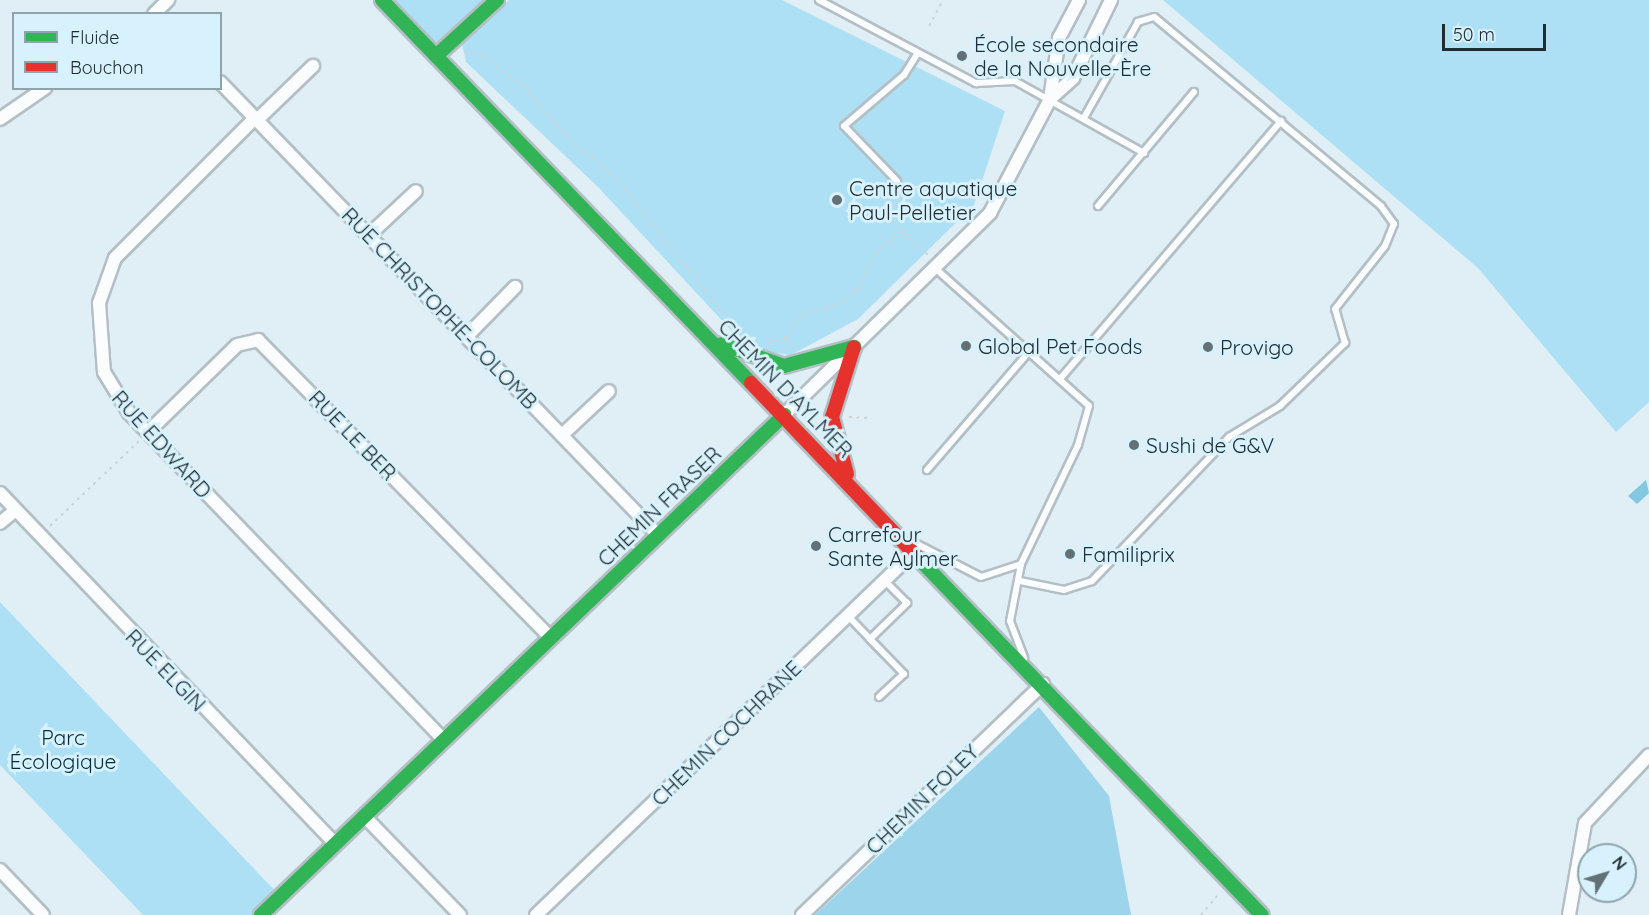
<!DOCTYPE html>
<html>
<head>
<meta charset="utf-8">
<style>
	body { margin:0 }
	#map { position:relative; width:1649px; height:915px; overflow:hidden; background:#e0eef5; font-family:Quicksand,sans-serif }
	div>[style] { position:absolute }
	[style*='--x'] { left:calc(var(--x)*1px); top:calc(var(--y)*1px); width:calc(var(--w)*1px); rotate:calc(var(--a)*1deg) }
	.green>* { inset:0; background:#ade0f4 }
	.forest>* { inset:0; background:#9cd4eb }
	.water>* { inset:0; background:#83c7e1 }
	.path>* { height:2px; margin-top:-1px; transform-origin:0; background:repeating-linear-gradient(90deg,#cfd3d5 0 3px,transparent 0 7.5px) }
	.roads { filter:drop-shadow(2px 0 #b3bfc5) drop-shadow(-2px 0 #b3bfc5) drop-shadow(0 2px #b3bfc5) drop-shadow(0 -2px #b3bfc5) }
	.lane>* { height:6px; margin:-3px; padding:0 3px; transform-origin:3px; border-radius:3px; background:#fafcfe }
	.street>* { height:12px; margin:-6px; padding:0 6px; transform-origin:6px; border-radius:6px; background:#fafcfe }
	.fast>* { height:14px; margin:-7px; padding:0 7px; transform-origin:7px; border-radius:7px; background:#30b455 }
	.jam>* { height:14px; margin:-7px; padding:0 7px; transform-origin:7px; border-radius:7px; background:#e5322d }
	.dots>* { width:16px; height:16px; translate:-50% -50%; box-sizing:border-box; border:3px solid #d8f2fd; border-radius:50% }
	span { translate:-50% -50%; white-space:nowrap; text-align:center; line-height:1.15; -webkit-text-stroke:6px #d8f2fd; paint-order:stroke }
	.poi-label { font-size:21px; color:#202d32 }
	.left { translate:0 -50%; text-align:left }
	.street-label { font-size:21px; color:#202d32 }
	.park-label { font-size:21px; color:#022e3c }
	.legend { position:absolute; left:12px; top:12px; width:210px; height:78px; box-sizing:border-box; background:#d8f2fd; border:2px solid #8ea3ac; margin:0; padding:8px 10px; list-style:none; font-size:18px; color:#202d32 }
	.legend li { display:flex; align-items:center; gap:12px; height:30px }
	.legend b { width:30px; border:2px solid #8ea3ac }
	.north { position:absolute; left:1577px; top:843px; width:60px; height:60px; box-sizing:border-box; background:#d8f2fd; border:2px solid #8ea3ac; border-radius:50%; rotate:52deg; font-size:16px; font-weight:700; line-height:24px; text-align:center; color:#202d32 }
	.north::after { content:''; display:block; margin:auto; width:21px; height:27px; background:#637176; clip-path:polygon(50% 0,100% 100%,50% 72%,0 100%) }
	.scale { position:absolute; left:1442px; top:24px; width:104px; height:27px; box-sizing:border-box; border:3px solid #202d32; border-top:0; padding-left:8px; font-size:18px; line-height:21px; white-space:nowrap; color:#202d32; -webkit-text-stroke:4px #d8f2fd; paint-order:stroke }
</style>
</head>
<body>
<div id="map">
	<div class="green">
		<div style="clip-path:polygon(382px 0,497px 0,436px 56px)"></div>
		<div style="clip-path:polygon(509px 0,782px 0,1005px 111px,974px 205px,858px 319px,791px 355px,767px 352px,741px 341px,598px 187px,466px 62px,462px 44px)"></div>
		<div style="clip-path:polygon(1163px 0,1649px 0,1649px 402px,1616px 432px,1478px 268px)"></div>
		<div style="clip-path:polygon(0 602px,280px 896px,261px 915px,143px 915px,0 765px)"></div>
	</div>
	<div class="forest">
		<div style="clip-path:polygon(1039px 707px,1109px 796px,1131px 915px,815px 915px)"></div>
	</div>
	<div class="water">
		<div style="clip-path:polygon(1646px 480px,1649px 493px,1637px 504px,1628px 496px)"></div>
	</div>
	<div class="path">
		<div style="--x:929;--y:26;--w:30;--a:-62"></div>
		<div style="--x:465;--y:52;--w:21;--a:14"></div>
		<div style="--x:485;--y:57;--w:47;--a:36.4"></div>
		<div style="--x:523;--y:85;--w:62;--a:50.2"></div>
		<div style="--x:563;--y:133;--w:74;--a:41.2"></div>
		<div style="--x:619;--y:182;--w:191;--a:51.6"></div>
		<div style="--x:899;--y:190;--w:7;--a:74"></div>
		<div style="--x:901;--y:197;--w:24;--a:125"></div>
		<div style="--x:887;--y:217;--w:56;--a:42.8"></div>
		<div style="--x:786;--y:338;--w:28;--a:-55"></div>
		<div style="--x:802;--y:315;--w:37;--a:-16"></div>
		<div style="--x:838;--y:305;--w:26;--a:-39"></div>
		<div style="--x:858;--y:289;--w:47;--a:-62.4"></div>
		<div style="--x:880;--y:247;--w:27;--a:-28"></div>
		<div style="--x:768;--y:342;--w:18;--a:-13"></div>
		<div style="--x:786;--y:338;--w:13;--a:61"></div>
		<div style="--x:849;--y:417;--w:21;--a:3"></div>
		<div style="--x:50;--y:526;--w:123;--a:-43.7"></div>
		<div style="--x:1201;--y:915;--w:30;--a:-50"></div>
	</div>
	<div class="roads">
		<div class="lane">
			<div style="--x:819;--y:0;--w:178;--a:27.9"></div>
			<div style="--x:976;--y:83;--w:39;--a:-3"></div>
			<div style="--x:1015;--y:81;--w:148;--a:29.2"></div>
			<div style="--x:897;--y:181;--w:76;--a:-133.9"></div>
			<div style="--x:844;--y:126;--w:79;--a:-40.4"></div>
			<div style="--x:904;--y:75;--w:25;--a:-58"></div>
			<div style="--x:1098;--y:206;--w:149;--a:-49.9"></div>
			<div style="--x:936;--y:269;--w:205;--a:41.8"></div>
			<div style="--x:1089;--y:406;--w:41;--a:105.8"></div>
			<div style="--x:1078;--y:445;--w:132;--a:115.6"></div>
			<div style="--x:1021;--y:564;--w:58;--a:100.9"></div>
			<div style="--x:1010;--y:621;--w:40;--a:69"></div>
			<div style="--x:1060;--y:379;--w:340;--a:-49.4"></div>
			<div style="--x:927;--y:470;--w:156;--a:-49.2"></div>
			<div style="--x:913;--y:542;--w:76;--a:27.2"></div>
			<div style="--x:981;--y:577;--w:42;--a:-18"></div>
			<div style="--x:1020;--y:581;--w:45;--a:11.6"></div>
			<div style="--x:1064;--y:590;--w:29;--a:-18"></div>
			<div style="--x:1092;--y:581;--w:199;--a:-46.4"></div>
			<div style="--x:1229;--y:437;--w:60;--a:-31.3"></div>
			<div style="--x:1280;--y:406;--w:91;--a:-44.1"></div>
			<div style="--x:1345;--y:343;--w:35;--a:-106"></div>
			<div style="--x:1335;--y:309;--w:80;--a:-51.6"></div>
			<div style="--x:1385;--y:246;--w:24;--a:-68"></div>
			<div style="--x:1394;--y:224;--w:22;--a:-126"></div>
			<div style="--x:1381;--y:206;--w:295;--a:-140.2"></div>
			<div style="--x:1154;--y:17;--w:17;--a:163"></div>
			<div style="--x:1138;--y:22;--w:110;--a:119.4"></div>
			<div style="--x:848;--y:616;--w:32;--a:46"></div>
			<div style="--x:879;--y:697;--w:34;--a:-43"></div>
			<div style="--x:904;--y:674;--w:49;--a:-134.2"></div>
			<div style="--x:870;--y:639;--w:52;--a:-44.2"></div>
			<div style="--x:907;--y:603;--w:31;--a:-135"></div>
		</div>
		<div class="street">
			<div style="--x:154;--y:14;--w:20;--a:-45"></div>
			<div style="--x:220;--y:82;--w:630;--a:45.96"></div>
			<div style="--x:1050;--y:99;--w:31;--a:-42"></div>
			<div style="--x:1073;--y:78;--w:87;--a:-64"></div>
			<div style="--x:255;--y:118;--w:198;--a:135"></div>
			<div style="--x:115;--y:258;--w:48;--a:109.6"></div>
			<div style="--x:99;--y:303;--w:69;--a:85.9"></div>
			<div style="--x:104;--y:372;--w:48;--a:58.6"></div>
			<div style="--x:129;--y:413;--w:454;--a:46.1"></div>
			<div style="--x:0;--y:119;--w:55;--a:-34.6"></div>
			<div style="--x:257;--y:120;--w:78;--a:-44"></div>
			<div style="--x:369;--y:235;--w:64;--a:-43.1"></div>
			<div style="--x:467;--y:336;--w:69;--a:-45.6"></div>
			<div style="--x:784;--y:415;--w:289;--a:-44.4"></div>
			<div style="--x:990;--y:213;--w:129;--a:-62.2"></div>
			<div style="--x:1050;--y:99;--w:62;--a:-81.6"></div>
			<div style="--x:1059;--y:38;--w:43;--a:-62.2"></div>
			<div style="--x:148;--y:432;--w:124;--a:-44.3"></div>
			<div style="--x:237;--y:345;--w:22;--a:-13"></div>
			<div style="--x:258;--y:340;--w:418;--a:45.5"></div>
			<div style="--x:562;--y:435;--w:64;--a:-43.1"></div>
			<div style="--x:0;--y:493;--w:485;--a:46.3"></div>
			<div style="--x:0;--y:523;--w:17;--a:-40"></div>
			<div style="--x:364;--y:816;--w:138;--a:45.9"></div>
			<div style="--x:0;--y:870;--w:62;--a:46.3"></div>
			<div style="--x:536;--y:915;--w:525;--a:-43.84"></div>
			<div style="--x:802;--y:915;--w:334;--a:-43.8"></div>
			<div style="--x:1569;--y:915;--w:93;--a:-80.1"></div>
			<div style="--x:1585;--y:823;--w:93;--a:-46.7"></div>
		</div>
		<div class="fast">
			<div style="--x:382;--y:0;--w:532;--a:46.07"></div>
			<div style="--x:436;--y:56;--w:83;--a:-42.6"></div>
			<div style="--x:722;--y:344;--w:66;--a:19.5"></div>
			<div style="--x:784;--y:366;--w:73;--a:-15.2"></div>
			<div style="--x:919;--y:559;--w:494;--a:46.1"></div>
			<div style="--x:261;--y:915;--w:724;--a:-43.71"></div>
		</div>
		<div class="jam">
			<div style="--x:751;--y:383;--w:243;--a:46.3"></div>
			<div style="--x:847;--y:474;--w:59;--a:-104.7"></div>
			<div style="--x:832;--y:417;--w:73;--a:-72.6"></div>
		</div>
	</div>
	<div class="dots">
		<div style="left:962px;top:56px;background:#637176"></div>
		<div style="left:837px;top:200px;background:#637176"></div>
		<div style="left:966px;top:346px;background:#637176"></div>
		<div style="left:1208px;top:347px;background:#637176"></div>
		<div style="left:1134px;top:445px;background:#637176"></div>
		<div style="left:816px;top:546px;background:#637176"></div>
		<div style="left:1070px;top:554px;background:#637176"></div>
	</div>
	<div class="poi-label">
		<span class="left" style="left:974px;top:56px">École secondaire<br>de la Nouvelle-Ère</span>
		<span class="left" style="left:849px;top:200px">Centre aquatique<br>Paul-Pelletier</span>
		<span class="left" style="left:978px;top:346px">Global Pet Foods</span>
		<span class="left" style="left:1220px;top:347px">Provigo</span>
		<span class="left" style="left:1146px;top:445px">Sushi de G&amp;V</span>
		<span class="left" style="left:828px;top:546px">Carrefour<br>Sante Aylmer</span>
		<span class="left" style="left:1082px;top:554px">Familiprix</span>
	</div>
	<div class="street-label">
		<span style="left:440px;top:308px;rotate:46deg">RUE CHRISTOPHE-COLOMB</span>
		<span style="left:786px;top:388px;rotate:46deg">CHEMIN D'AYLMER</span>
		<span style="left:353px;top:435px;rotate:46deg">RUE LE BER</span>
		<span style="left:162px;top:444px;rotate:48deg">RUE EDWARD</span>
		<span style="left:659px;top:506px;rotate:-44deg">CHEMIN FRASER</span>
		<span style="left:166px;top:670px;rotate:46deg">RUE ELGIN</span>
		<span style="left:726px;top:733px;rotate:-44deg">CHEMIN COCHRANE</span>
		<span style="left:922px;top:799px;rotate:-44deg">CHEMIN FOLEY</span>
	</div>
	<div class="park-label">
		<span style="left:63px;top:749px">Parc<br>Écologique</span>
	</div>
	<ul class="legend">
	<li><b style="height:8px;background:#30b455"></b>Fluide</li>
	<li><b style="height:8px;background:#e5322d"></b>Bouchon</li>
	</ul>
	<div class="north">N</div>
	<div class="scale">50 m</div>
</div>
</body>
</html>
